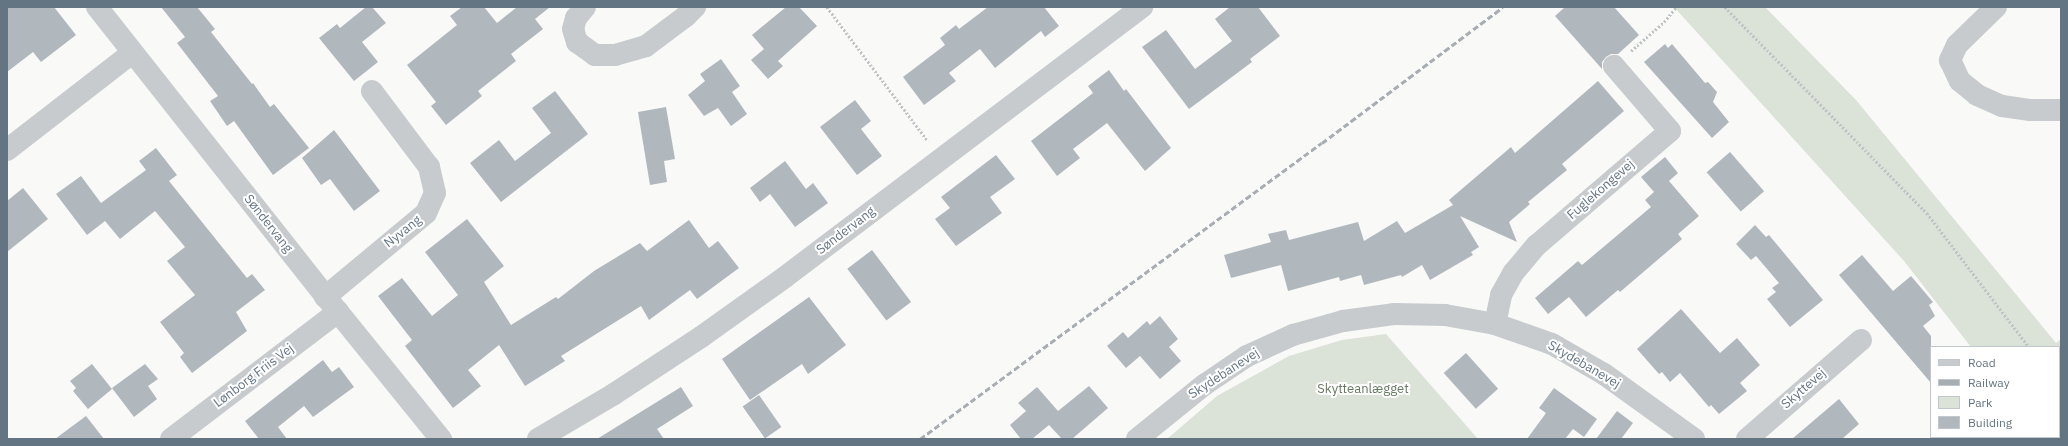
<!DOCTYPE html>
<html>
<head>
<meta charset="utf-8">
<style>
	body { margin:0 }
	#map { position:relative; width:2068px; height:446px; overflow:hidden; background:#f9f9f7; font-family:"IBM Plex Sans",sans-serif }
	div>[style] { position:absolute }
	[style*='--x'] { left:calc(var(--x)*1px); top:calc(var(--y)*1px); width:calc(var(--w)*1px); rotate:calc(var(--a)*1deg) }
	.green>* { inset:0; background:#dbe2d8 }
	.building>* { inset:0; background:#b0b8be; transform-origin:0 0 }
	.path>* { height:2.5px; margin-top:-1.25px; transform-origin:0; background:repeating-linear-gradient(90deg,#c0c3c5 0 2px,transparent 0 4px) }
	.minor>* { height:22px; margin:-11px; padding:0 11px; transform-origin:11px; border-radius:11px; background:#c7cbce }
	.rail>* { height:3px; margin-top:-1.5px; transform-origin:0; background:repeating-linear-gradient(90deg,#a7adb3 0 6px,transparent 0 9px) }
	span { translate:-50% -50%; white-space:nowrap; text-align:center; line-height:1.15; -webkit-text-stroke:4px #fff; paint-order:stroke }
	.street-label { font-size:13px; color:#637483 }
	.park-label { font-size:13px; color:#667a62 }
	.frame { position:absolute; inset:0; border:8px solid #637483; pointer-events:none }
	.legend { position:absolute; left:1930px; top:346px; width:130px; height:92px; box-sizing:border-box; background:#fff; border:1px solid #c1c7cd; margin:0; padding:5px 7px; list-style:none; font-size:12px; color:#637483 }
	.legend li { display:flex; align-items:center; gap:8px; height:20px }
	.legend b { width:20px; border:1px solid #c1c7cd }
</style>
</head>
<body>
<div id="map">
	<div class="green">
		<div style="clip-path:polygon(1674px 7px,1765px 7px,1856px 100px,2056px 343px,2061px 339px,2061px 439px,2027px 439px,2028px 437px,2059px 437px,2059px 347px,1971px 347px,1904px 261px)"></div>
		<div style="clip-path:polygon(1386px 334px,1478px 439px,1167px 439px,1217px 396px,1289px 356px,1342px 340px)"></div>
	</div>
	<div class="building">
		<div style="clip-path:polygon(7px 7px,54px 7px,76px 35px,41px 62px,33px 52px,7px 72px)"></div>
		<div style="clip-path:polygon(161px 7px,197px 7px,215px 29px,211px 32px,252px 84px,253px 83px,270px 107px,274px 104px,309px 148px,273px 175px,234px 121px,227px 126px,210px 101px,218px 96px,177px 43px,185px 37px)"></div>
		<div style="clip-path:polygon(366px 7px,372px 7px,386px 23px,362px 42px,378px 62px,354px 81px,319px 38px,337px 24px,340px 28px)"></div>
		<div style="clip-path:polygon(462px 7px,484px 7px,497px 23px,517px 7px,550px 7px,535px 19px,543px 29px,511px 54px,516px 61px,478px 91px,482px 96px,446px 125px,431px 106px,436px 102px,407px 65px,457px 25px,450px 16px)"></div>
		<div style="clip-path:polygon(786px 7px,799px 7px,817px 26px,778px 61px,783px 66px,768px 79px,751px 60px,764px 49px,752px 35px)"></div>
		<div style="clip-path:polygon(988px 7px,1044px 7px,1059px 26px,1045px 37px,1041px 31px,995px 68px,980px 49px,949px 73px,956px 81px,924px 105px,903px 77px,945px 45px,940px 38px,956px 25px,959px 29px)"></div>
		<div style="clip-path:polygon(1230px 7px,1258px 7px,1280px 36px,1250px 59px,1252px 62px,1189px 109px,1142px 47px,1166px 30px,1195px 69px,1232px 41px,1215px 19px)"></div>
		<div style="clip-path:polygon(1565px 7px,1614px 7px,1639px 35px,1618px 54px,1611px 54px,1606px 57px,1602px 62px,1602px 69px,1555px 16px)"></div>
		<div style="clip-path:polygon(1665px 44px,1668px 48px,1672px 44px,1705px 83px,1708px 82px,1717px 92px,1713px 102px,1729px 122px,1712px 138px,1644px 62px)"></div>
		<div style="clip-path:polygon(721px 59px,740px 86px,732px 92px,747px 114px,731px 126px,718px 108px,704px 116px,688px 95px,705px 81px,700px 74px)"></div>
		<div style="clip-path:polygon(1109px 70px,1124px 91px,1126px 89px,1171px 148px,1145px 171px,1107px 123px,1073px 149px,1080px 158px,1057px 176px,1031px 141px,1093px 93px,1088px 86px)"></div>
		<div style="clip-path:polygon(1598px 81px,1624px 111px,1562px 164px,1567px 170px,1528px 202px,1530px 204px,1509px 222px,1517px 242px,1460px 216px,1479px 247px,1471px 252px,1473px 255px,1430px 280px,1422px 265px,1402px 277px,1401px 275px,1364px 285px,1361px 275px,1340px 281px,1339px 277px,1288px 291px,1281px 265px,1231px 278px,1224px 255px,1271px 242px,1268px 234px,1286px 230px,1289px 240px,1358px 222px,1364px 241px,1397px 221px,1405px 233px,1453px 205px,1449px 200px,1511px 147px,1515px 153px)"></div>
		<div style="clip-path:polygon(555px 91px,588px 134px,501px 202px,470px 163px,499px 140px,515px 161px,551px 133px,532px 108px)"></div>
		<div style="clip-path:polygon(855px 100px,871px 121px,861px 129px,882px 156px,857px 175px,820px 127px)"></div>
		<div style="clip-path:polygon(666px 107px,675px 159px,664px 161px,667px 182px,650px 185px,638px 112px)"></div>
		<div style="clip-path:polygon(334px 130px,380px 191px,354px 211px,330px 179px,321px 185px,302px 158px)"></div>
		<div style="clip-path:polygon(156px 148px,177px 175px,169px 181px,247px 278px,252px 274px,265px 290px,236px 312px,247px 331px,192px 373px,180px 357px,184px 353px,160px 322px,195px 295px,167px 261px,185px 247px,155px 211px,120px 239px,105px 221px,87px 235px,56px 194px,81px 176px,101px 203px,146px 170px,139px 161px)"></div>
		<div style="left:1730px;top:152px;width:52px;height:31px;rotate:49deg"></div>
		<div style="clip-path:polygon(996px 155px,1015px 179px,990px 197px,1002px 213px,956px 246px,935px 219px,950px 208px,941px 197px)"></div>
		<div style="clip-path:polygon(1665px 157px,1678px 173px,1669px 181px,1699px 216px,1678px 234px,1682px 239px,1620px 292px,1618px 290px,1586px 317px,1569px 297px,1548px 314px,1535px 298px,1578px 261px,1582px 265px,1651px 207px,1645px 200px,1654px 192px,1641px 177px)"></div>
		<div style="clip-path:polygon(785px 161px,806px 189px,813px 183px,828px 203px,795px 227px,770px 194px,760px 202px,750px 188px)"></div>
		<div style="clip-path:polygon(23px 188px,48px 219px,7px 252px,7px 201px)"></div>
		<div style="clip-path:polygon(467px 219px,504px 266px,484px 282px,511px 325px,556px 297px,558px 299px,594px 271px,640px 243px,647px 251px,689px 220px,709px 248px,718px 241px,739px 268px,697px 299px,690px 290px,649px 320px,641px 306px,561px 356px,565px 361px,525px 386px,499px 345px,468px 370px,481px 386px,453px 408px,405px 346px,412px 340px,378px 296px,402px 278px,432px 316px,458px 295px,425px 252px)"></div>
		<div style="clip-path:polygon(1755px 225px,1766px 237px,1769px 235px,1823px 300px,1790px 327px,1767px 299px,1776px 292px,1772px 288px,1779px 283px,1756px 256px,1751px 260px,1736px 244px)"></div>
		<div style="left:872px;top:250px;width:65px;height:31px;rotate:53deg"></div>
		<div style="clip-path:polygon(1862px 255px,1893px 291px,1911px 276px,1933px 302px,1929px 305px,1935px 316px,1923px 326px,1931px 336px,1931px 383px,1839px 275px)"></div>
		<div style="clip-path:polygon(809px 297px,846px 345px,808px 374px,802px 364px,750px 400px,722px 359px)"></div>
		<div style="clip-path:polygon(1681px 309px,1720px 353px,1737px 338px,1760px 365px,1740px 383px,1747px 391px,1719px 414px,1711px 405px,1709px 407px,1680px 373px,1670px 382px,1662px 372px,1659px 374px,1637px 349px)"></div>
		<div style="clip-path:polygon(1160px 316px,1178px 339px,1169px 347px,1181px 361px,1160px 379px,1140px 356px,1126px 368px,1107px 346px,1123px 332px,1128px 338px,1147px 321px,1150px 325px)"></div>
		<div style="left:1466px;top:353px;width:48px;height:30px;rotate:48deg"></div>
		<div style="clip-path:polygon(323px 360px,332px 372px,339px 367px,354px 387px,313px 417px,304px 406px,278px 427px,287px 439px,259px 439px,245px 421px)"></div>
		<div style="clip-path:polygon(92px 364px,112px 389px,88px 409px,73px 391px,76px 388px,70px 381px)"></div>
		<div style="clip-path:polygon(145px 364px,158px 379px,148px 386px,157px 399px,134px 417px,112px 388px)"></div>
		<div style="clip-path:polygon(1089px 386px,1108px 408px,1072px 439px,1062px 439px,1049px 425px,1032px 439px,1021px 439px,1010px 425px,1026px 411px,1018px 403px,1037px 387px,1058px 411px)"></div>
		<div style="clip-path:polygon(681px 387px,693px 406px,657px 429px,664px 439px,597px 439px)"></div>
		<div style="clip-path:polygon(1554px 388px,1597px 419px,1584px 437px,1573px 429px,1565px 439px,1527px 439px,1546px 413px,1539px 408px)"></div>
		<div style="left:759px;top:395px;width:39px;height:20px;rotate:55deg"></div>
		<div style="clip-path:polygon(1839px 399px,1859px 424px,1842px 439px,1792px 439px)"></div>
		<div style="clip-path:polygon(1617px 411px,1633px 423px,1621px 439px,1596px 439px)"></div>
		<div style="clip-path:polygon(86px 416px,104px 439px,55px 439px)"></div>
	</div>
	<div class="path">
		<div style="--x:827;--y:7;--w:168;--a:53"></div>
		<div style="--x:1725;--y:7;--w:289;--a:45.6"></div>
		<div style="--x:1927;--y:213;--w:168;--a:52.7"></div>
		<div style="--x:1631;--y:51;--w:44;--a:-41.3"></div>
		<div style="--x:1664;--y:22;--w:19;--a:-51"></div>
		<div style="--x:2059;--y:387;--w:3;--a:45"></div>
		<div style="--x:2059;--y:409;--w:3;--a:-45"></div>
		<div style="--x:2027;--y:439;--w:2;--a:-90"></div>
	</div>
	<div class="minor">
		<div style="--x:97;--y:7;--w:389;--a:51.7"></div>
		<div style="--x:338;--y:312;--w:164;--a:51"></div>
		<div style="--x:585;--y:7;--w:14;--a:129"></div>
		<div style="--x:576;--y:18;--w:11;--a:105"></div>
		<div style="--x:573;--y:29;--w:14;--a:73"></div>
		<div style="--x:577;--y:42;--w:22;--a:36"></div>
		<div style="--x:595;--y:55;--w:20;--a:0"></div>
		<div style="--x:615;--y:55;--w:32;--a:-16"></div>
		<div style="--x:646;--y:46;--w:50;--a:-36.9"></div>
		<div style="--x:686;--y:16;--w:13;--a:-45"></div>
		<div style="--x:1996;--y:7;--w:54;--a:135.7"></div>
		<div style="--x:1957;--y:45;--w:17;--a:115"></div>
		<div style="--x:1950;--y:60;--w:23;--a:65"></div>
		<div style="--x:1960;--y:81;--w:22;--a:39"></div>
		<div style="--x:1977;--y:95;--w:27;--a:24"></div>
		<div style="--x:2002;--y:106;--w:29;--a:8"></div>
		<div style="--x:2031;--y:110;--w:30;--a:0"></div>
		<div style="--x:7;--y:150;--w:158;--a:-37.8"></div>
		<div style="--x:325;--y:297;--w:131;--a:-39.7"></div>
		<div style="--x:426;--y:213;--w:22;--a:-66"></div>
		<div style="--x:435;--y:193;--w:27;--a:-103"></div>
		<div style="--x:429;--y:167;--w:95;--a:-126.9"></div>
		<div style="--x:1495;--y:324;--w:30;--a:-78"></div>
		<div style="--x:1501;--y:295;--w:26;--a:-61"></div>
		<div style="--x:1514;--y:272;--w:35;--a:-50"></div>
		<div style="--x:1537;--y:245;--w:175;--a:-40.6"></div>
		<div style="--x:1670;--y:131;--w:86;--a:-130.7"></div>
		<div style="--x:171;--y:439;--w:210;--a:-37.3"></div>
		<div style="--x:538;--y:439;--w:88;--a:-30.6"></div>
		<div style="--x:614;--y:394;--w:104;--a:-33.2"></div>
		<div style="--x:701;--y:337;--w:103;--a:-35.5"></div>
		<div style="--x:785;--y:277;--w:448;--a:-37.1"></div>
		<div style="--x:1137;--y:439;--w:86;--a:-38.9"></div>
		<div style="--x:1204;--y:385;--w:52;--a:-34"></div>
		<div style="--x:1247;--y:356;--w:51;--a:-24.5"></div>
		<div style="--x:1293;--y:335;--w:52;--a:-15.6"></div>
		<div style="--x:1343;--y:321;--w:51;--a:-7.8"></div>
		<div style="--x:1394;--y:314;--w:51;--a:1.1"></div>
		<div style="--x:1445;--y:315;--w:51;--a:10.2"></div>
		<div style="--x:1495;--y:324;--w:60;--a:19.3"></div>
		<div style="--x:1552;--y:344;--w:60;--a:30"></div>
		<div style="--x:1604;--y:374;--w:111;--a:35.8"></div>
		<div style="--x:1747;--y:439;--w:151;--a:-41"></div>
	</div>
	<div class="rail">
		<div style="--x:920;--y:439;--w:499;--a:-36.4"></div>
		<div style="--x:1322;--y:143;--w:226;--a:-36.9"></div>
	</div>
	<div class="street-label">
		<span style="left:1601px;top:190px;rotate:-41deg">Fuglekongevej</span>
		<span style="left:268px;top:224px;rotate:52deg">Søndervang</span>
		<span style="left:846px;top:231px;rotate:-37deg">Søndervang</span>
		<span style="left:403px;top:232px;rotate:-38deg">Nyvang</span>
		<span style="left:1584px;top:365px;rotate:30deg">Skydebanevej</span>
		<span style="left:1224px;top:374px;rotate:-33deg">Skydebanevej</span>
		<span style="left:254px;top:376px;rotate:-37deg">Lønborg Friis Vej</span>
		<span style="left:1804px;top:389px;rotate:-41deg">Skyttevej</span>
	</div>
	<div class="park-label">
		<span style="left:1363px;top:389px">Skytteanlægget</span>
	</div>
	<div class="frame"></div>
	<ul class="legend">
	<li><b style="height:5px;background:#c7cbce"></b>Road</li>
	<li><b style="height:5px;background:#a7adb3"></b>Railway</li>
	<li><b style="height:11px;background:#dbe2d8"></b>Park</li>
	<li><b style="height:11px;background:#b0b8be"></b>Building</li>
	</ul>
</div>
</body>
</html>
